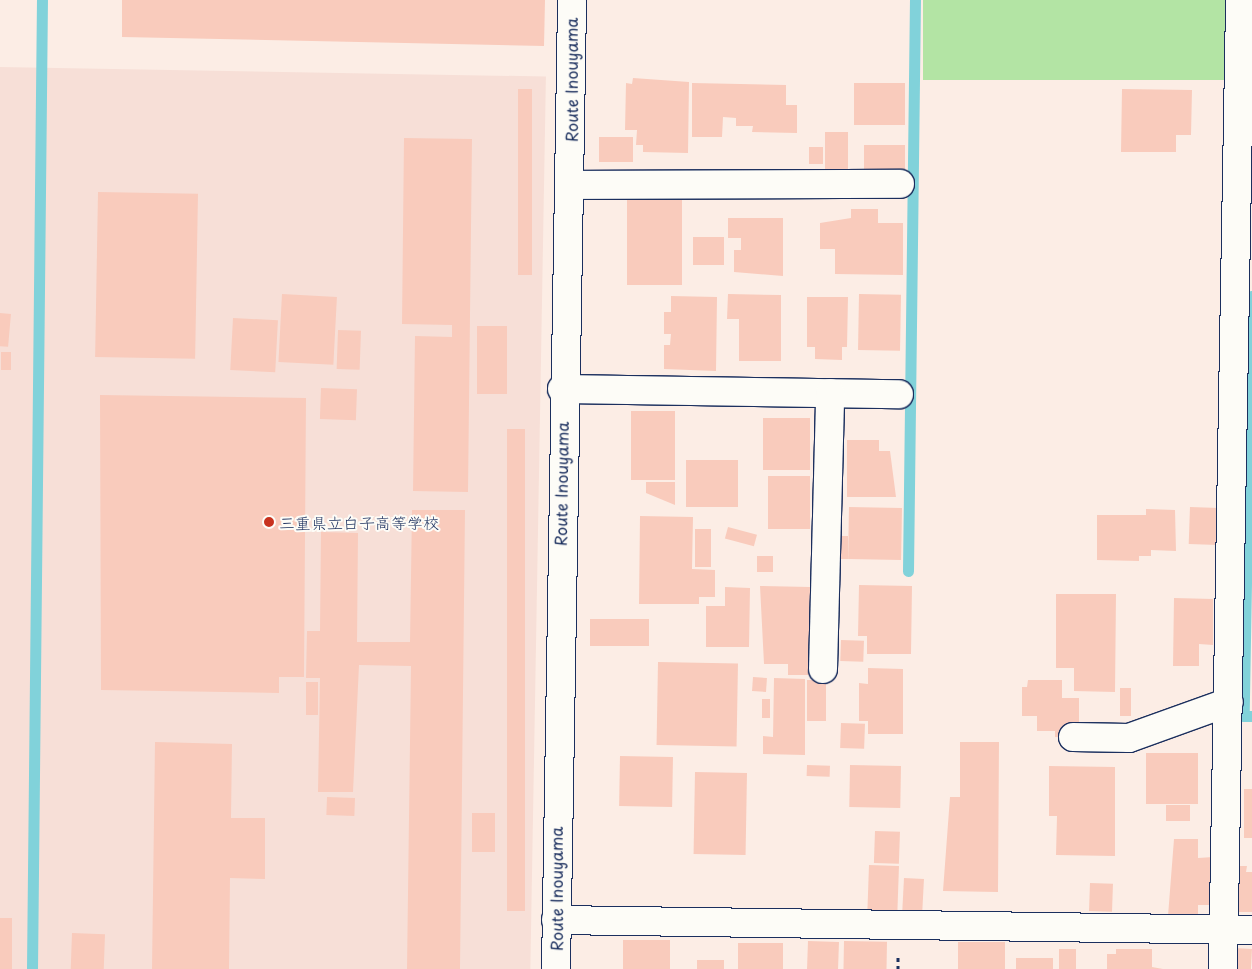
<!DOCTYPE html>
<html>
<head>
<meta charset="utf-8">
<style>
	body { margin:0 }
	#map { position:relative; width:1252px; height:969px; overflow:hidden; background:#fcede5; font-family:"Playpen Sans","Klee One",sans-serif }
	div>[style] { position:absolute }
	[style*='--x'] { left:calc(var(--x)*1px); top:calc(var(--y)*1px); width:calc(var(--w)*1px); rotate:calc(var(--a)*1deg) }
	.built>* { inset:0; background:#f7dfd7; transform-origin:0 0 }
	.green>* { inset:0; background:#b3e4a4; transform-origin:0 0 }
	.stream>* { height:11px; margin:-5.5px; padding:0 5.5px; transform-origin:5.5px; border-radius:5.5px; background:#81d2da }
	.building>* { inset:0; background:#f9cbbc; transform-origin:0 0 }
	.path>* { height:3px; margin-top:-1.5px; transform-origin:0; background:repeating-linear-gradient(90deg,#1b2f5e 0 4px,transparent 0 8px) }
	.roads { filter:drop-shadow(1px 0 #1b2f5e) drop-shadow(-1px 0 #1b2f5e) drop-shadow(0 1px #1b2f5e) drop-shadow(0 -1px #1b2f5e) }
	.minor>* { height:28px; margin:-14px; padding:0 14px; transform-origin:14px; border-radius:14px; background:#fdfcf7 }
	.major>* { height:28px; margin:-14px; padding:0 14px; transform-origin:14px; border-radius:14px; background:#fdfcf7 }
	.dots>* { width:14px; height:14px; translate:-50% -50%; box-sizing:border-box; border:2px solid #fdfcf7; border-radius:50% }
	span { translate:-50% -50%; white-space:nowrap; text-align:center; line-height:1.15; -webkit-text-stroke:4px #fdfcf7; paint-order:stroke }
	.street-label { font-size:16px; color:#1b2f5e }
	.poi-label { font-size:16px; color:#1b2f5e }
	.left { translate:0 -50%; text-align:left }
</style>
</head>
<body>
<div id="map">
	<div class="built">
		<div style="left:0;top:67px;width:546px;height:902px;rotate:1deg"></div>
	</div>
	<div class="green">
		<div style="left:923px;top:0;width:309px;height:80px"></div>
	</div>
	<div class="stream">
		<div style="--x:1251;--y:296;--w:420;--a:91"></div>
		<div style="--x:1244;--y:716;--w:8;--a:0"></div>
		<div style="--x:908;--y:571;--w:571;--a:-89.3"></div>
		<div style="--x:32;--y:969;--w:969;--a:-89.41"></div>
	</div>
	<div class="building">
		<div style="clip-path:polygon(122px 0,545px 0,544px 46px,122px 37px)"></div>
		<div style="clip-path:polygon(633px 78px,689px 82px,688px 153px,643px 152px,643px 145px,636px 145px,637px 130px,625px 130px,626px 83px,632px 84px)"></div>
		<div style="clip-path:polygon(692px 83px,786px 85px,786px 105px,797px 105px,797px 133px,752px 132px,753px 126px,736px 126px,736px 118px,723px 117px,722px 137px,692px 137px)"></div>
		<div style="left:854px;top:83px;width:51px;height:42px"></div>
		<div style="left:518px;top:89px;width:14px;height:186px"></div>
		<div style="clip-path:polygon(1122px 89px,1192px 90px,1191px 135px,1176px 135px,1176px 152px,1121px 152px)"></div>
		<div style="left:825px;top:132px;width:23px;height:37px"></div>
		<div style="left:599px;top:137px;width:34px;height:25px"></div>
		<div style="clip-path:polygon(404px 138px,472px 139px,468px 492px,413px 491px,415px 336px,452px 337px,452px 325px,402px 324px)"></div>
		<div style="left:864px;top:145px;width:41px;height:26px"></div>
		<div style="left:809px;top:147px;width:14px;height:17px"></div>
		<div style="left:98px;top:192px;width:100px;height:165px;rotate:1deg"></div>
		<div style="left:627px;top:200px;width:55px;height:85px"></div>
		<div style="clip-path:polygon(851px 209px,878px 209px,878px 223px,903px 223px,903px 275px,835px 274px,835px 249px,820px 249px,820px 223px,851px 218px)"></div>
		<div style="clip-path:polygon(728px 218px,783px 218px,783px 276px,734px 272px,734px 250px,741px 250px,741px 238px,728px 238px)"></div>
		<div style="left:693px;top:237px;width:31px;height:28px"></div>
		<div style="left:282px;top:294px;width:55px;height:68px;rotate:3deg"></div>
		<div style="clip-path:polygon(728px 294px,781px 295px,781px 361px,739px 361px,739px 319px,727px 319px)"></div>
		<div style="left:859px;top:294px;width:42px;height:56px;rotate:1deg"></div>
		<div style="clip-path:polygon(671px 296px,717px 297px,716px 371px,664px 369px,664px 345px,670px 345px,671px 334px,664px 334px,664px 312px,671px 312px)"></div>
		<div style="clip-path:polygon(807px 297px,848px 297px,847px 347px,842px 347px,842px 360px,815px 359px,815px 347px,807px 347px)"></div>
		<div style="left:0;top:313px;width:11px;height:33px;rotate:5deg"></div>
		<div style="left:233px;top:318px;width:45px;height:52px;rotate:3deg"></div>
		<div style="left:477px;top:326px;width:30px;height:68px"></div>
		<div style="left:338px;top:330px;width:23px;height:39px;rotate:2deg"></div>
		<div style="left:1px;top:352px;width:10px;height:18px"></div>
		<div style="left:321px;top:388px;width:36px;height:31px;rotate:2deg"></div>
		<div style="clip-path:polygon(100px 395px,306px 398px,304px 677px,279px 677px,279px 693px,101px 690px)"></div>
		<div style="left:631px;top:411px;width:44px;height:69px"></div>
		<div style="left:763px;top:418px;width:47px;height:52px"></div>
		<div style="left:507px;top:429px;width:18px;height:482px"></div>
		<div style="clip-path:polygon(847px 440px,879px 440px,879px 451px,890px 451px,896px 497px,847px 497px)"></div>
		<div style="left:686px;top:460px;width:52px;height:47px"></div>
		<div style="left:768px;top:476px;width:42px;height:53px"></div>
		<div style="clip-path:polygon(646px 482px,675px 482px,675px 505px,646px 493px)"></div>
		<div style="left:849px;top:507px;width:53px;height:52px;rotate:1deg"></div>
		<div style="left:1190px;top:507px;width:29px;height:37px;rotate:2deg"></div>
		<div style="clip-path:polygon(1146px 509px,1175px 510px,1176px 551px,1151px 550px,1151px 556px,1139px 556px,1139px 561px,1097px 560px,1097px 515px,1146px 515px)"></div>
		<div style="clip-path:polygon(412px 510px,465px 510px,460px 969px,407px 969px,411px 666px,359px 665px,353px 792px,318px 792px,320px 678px,306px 678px,307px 631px,320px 631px,321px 532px,358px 533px,357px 642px,410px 642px)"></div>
		<div style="clip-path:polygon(640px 516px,693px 517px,692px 569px,715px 570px,715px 597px,699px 597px,699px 604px,639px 604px)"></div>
		<div style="left:728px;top:527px;width:30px;height:12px;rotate:15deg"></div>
		<div style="left:695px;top:529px;width:16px;height:38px"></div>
		<div style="left:841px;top:536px;width:7px;height:23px"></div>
		<div style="left:757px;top:556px;width:16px;height:16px"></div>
		<div style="clip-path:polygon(859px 585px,912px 586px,911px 654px,867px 654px,867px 636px,858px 636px)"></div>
		<div style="clip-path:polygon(760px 586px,810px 587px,809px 675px,788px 675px,788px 664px,764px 664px)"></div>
		<div style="clip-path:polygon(725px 587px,750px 588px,749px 647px,706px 647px,706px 606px,725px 606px)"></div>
		<div style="clip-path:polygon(1056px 594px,1116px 594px,1115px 692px,1074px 691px,1074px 668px,1056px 668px)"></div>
		<div style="clip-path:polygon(1174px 598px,1213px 599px,1213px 645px,1199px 644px,1199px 666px,1173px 666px)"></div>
		<div style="left:590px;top:619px;width:59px;height:27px"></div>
		<div style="left:841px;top:640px;width:23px;height:21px;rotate:2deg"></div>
		<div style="left:658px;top:662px;width:80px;height:83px;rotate:1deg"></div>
		<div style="clip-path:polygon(868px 668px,903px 669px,903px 734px,868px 734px,868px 721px,859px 721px,859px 683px,868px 684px)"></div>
		<div style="left:753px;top:677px;width:14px;height:14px;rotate:4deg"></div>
		<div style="clip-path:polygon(774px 678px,805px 679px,805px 755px,763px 754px,763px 736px,773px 737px)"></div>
		<div style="left:807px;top:680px;width:19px;height:41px"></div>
		<div style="clip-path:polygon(1028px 680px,1062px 680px,1062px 698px,1079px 698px,1079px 731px,1069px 738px,1055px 737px,1055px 731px,1037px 731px,1037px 716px,1022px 716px,1022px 687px,1027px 687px)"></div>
		<div style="left:306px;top:682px;width:12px;height:33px"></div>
		<div style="left:1131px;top:688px;width:28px;height:11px;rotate:90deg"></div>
		<div style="left:762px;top:699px;width:8px;height:19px"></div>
		<div style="left:841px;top:723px;width:24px;height:25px;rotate:2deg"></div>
		<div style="clip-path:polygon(155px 742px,232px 744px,231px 818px,265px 818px,265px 879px,230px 878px,229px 969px,152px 969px)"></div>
		<div style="clip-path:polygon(960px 742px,999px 742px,998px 892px,943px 891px,950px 797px,960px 797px)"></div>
		<div style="left:1146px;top:753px;width:52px;height:51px"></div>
		<div style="left:620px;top:756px;width:53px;height:50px;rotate:1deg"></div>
		<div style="left:807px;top:765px;width:23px;height:11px;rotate:2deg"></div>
		<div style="left:850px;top:765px;width:51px;height:42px;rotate:1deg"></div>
		<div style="clip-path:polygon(1049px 766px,1115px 767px,1115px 856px,1056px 855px,1057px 816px,1049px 816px)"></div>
		<div style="left:695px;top:772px;width:52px;height:82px;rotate:1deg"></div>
		<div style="left:1244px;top:789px;width:8px;height:49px"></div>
		<div style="left:327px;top:797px;width:28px;height:18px;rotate:2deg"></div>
		<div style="left:1166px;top:805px;width:24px;height:16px"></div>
		<div style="left:472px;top:813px;width:23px;height:39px"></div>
		<div style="left:875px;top:831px;width:25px;height:32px;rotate:2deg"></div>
		<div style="clip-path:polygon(1174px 839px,1198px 839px,1198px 858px,1213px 857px,1213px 905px,1198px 905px,1198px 916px,1168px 916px)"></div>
		<div style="left:869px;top:865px;width:30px;height:46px;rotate:2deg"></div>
		<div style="clip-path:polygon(1237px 866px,1247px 866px,1246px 872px,1252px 872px,1252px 912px,1236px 912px)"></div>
		<div style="left:904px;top:878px;width:20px;height:34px;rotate:3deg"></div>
		<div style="left:1090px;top:883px;width:23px;height:28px;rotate:2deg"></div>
		<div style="left:0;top:918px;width:12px;height:51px"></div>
		<div style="left:72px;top:933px;width:33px;height:36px;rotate:2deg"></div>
		<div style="left:623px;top:940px;width:47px;height:29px"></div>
		<div style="left:808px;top:941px;width:31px;height:28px;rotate:2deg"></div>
		<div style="left:844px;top:941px;width:43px;height:28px;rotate:1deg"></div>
		<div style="left:958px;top:942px;width:47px;height:27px"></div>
		<div style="left:738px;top:943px;width:45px;height:26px"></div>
		<div style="left:1234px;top:948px;width:18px;height:21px;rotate:3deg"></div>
		<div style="left:1059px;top:949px;width:17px;height:20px"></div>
		<div style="clip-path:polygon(1116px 949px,1152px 949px,1152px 967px,1163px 969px,1107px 969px,1107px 954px,1116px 954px)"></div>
		<div style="left:1016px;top:958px;width:37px;height:11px"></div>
		<div style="left:697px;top:960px;width:27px;height:9px"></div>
	</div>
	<div class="path">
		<div style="--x:898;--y:969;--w:12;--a:-90"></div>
	</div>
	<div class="roads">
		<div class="minor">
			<div style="--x:570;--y:185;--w:330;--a:-0.2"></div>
			<div style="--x:562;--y:389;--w:337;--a:0.9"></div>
			<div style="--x:823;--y:669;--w:276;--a:-88.5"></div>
			<div style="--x:1073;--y:737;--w:56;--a:1"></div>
			<div style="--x:1129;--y:738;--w:106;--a:-19.8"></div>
			<div style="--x:556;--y:920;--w:696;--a:0.82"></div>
			<div style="--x:1223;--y:969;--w:969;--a:-88.99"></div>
		</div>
		<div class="major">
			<div style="--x:556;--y:969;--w:969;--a:-89.05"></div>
		</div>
	</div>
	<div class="dots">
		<div style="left:269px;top:522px;background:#c8321e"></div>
	</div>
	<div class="street-label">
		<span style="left:571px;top:80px;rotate:-90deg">Route Inouyama</span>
		<span style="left:561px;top:484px;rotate:-89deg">Route Inouyama</span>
		<span style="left:556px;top:889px;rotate:-90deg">Route Inouyama</span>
	</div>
	<div class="poi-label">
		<span class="left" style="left:279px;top:522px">三重県立白子高等学校</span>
	</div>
</div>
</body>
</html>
